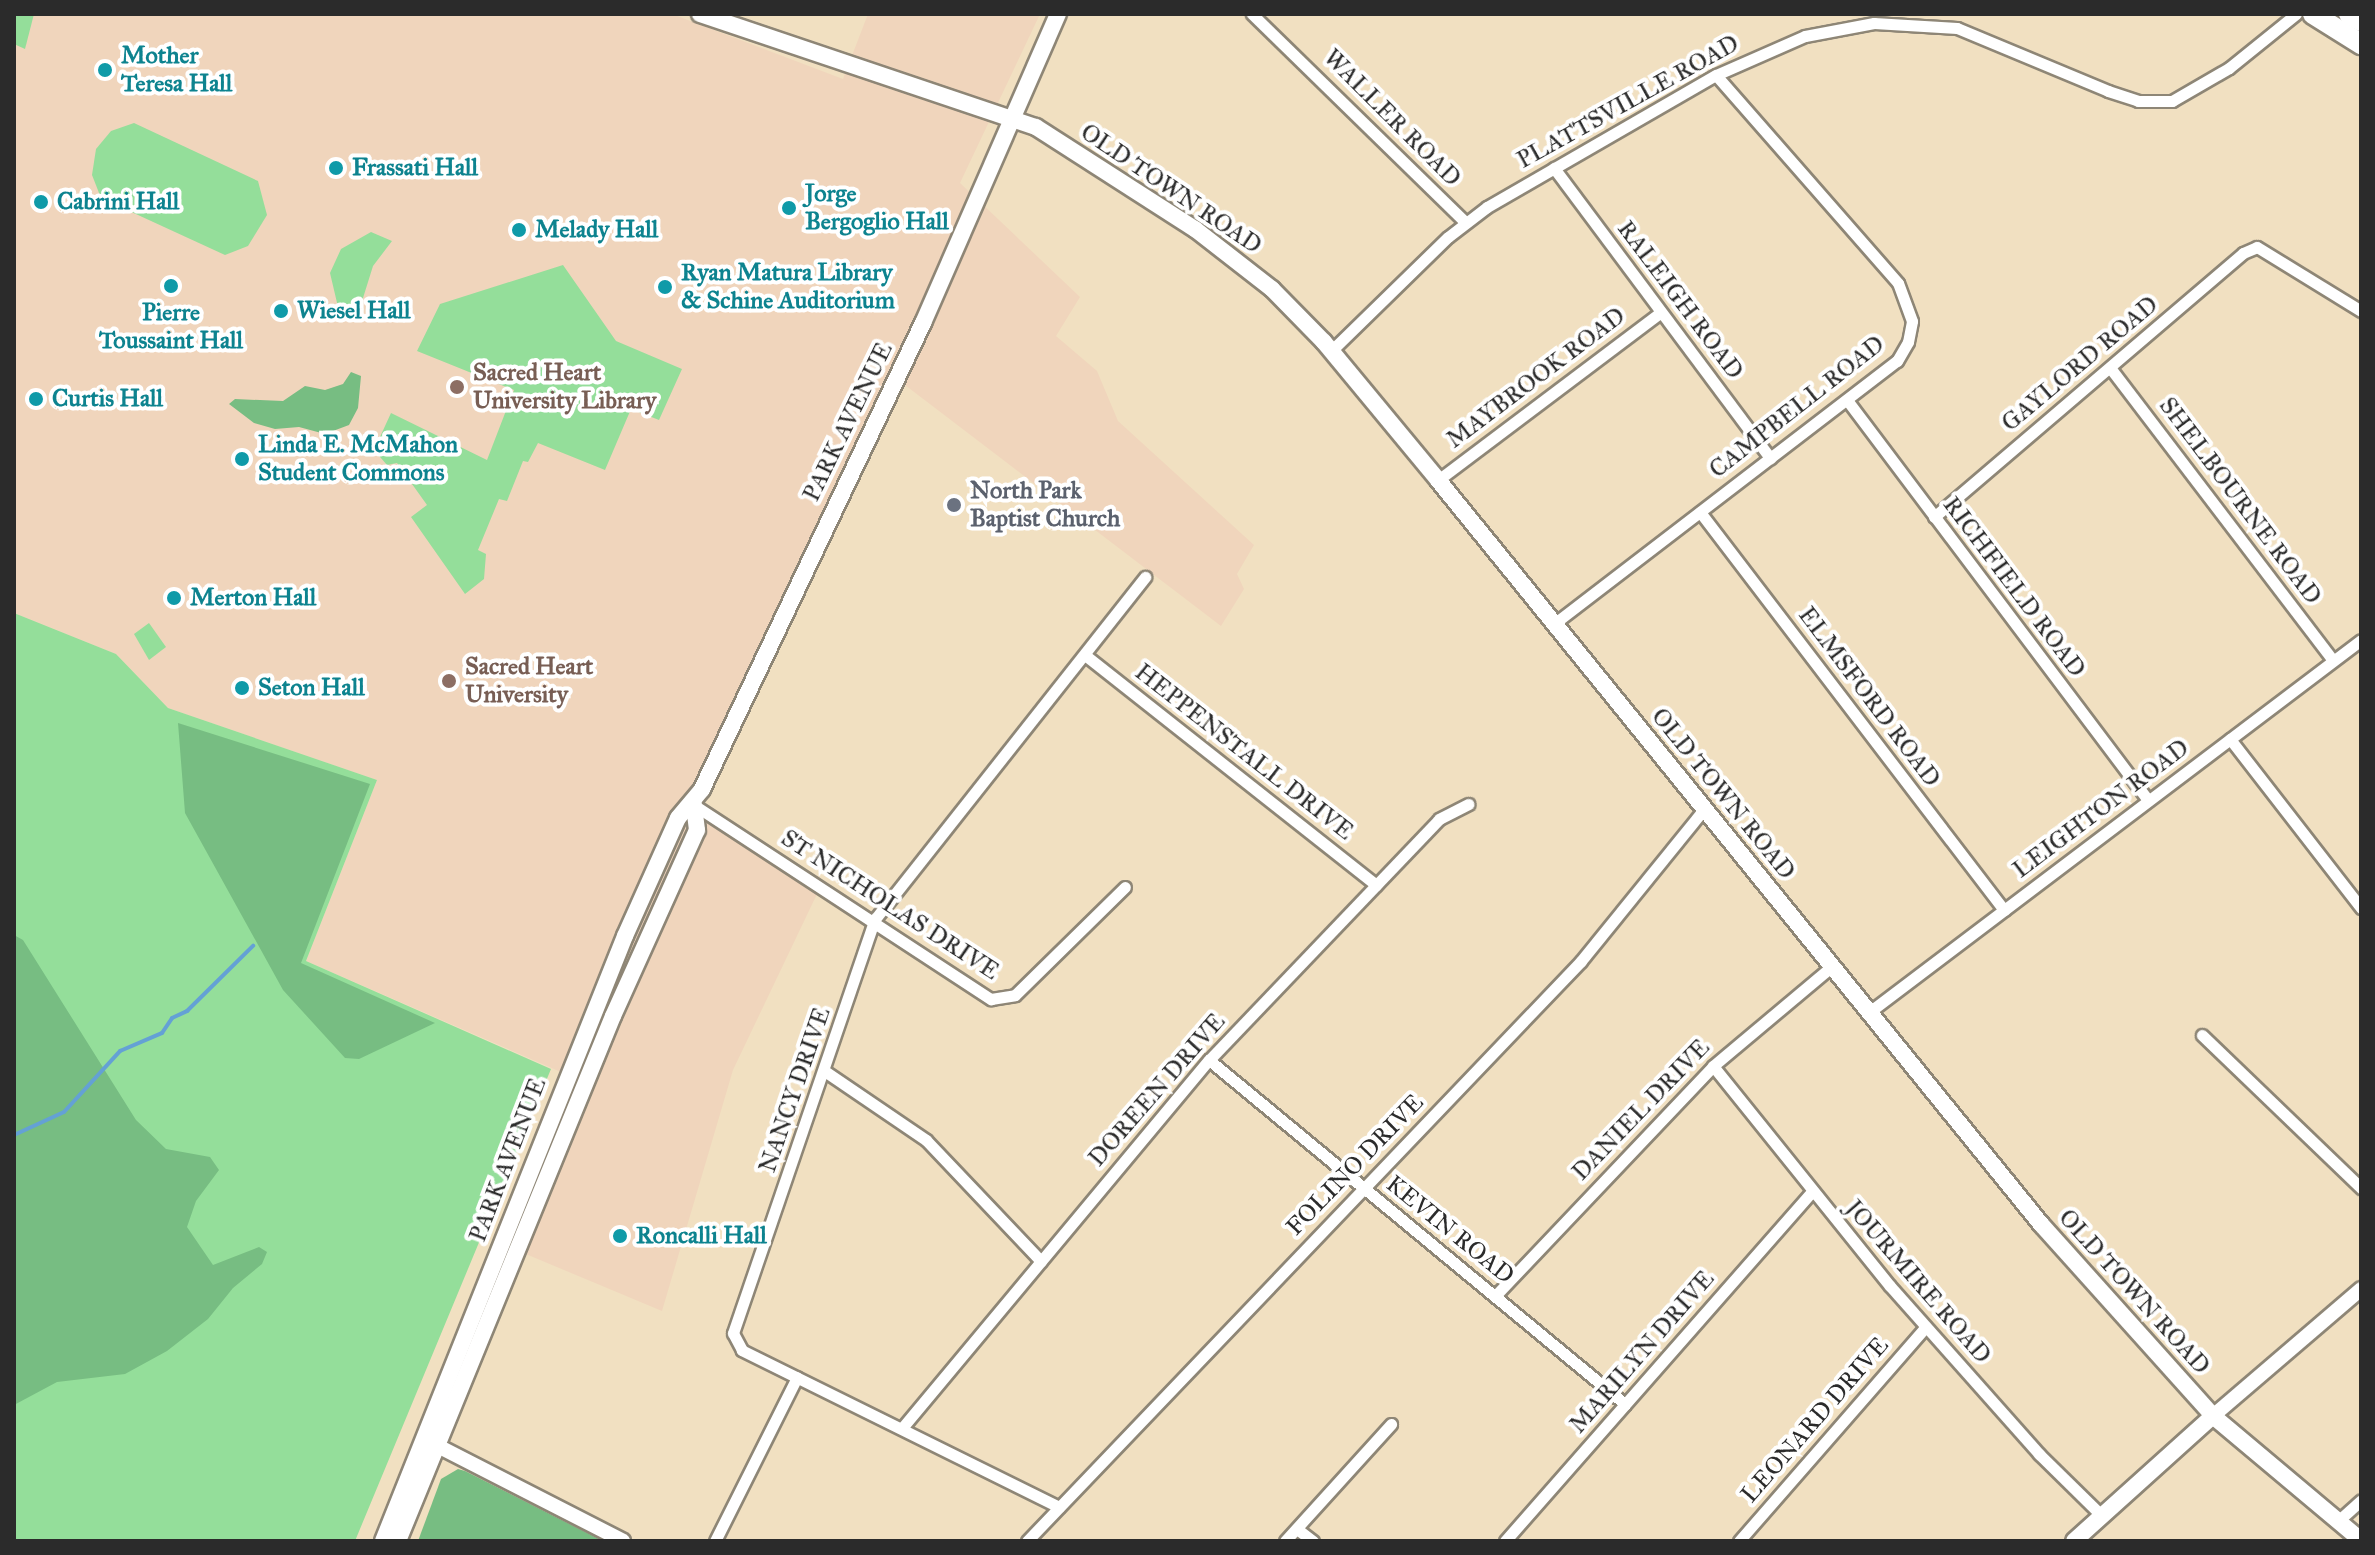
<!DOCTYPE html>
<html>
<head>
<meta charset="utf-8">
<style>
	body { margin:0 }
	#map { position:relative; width:2375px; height:1555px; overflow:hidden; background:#f1e0c1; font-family:"IM FELL Great Primer",serif }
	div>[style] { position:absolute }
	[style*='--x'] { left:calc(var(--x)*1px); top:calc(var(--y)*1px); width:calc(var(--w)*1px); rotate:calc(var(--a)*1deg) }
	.built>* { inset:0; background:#f0d5bc }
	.green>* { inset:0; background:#94de9a }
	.forest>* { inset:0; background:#77bd82 }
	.stream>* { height:4px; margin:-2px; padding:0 2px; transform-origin:2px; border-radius:2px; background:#64a1d5 }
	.roads { filter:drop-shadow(2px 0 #8e8676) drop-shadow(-2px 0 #8e8676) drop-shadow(0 2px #8e8676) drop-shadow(0 -2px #8e8676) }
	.minor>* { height:11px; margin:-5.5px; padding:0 5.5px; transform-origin:5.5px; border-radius:5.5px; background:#fff }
	.tertiary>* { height:14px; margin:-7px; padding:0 7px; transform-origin:7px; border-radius:7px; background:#fff }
	.secondary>* { height:16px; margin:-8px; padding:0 8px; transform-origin:8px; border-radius:8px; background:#fff }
	.motorway>* { height:20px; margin:-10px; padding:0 10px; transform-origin:10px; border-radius:10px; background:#fff }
	.dots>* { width:22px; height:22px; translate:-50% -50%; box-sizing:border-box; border:4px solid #fff; border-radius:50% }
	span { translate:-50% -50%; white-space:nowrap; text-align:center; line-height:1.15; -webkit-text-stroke:8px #fff; paint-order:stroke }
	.culture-label { font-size:24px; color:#0d838f; font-weight:700 }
	.left { translate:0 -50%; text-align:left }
	.street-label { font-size:24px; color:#2b2b2b }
	.education-label { font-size:24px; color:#785e54; font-weight:700 }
	.worship-label { font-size:24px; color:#5b616d; font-weight:700 }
	.frame { position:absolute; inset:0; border:16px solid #2b2b2b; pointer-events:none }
</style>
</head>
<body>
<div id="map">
	<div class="built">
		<div style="clip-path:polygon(14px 14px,672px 14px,843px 79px,868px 14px,1040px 14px,960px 183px,1080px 297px,1056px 336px,1097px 371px,1118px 421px,1254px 545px,1237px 574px,1244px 589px,1221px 626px,901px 382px,693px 814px,817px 894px,733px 1070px,662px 1311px,509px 1247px,565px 1098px,577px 1079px,306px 961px,377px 780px,168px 708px,116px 654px,14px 613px)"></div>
	</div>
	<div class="green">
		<div style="clip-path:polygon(14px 14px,34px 14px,25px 49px,14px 44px)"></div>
		<div style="clip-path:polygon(134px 123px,258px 181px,267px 215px,248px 246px,225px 255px,101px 198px,92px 175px,96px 149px,111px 131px)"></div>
		<div style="clip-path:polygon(371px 232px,392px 241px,373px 266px,358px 314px,338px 307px,330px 273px,341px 249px)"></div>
		<div style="clip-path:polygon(563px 265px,616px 341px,682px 369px,659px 420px,631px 409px,605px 470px,538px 443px,528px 462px,523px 461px,507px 501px,499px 499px,478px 550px,486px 554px,484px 579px,465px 594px,411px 517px,427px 505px,397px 463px,387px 465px,374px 450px,391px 413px,487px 460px,514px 390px,417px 351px,440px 304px)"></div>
		<div style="clip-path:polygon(14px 613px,116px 654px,168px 708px,377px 780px,306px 961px,551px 1069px,355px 1541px,14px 1541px)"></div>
		<div style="clip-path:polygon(149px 623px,166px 647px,149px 660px,134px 634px)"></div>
	</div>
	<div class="forest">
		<div style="clip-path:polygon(351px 372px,361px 376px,358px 408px,349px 425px,325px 434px,299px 427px,275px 429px,254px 423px,229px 404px,235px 399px,283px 401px,305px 386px,325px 390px,343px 384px)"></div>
		<div style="clip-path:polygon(178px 723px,370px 784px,301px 963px,435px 1023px,359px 1059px,345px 1058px,283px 990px,185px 813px)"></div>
		<div style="clip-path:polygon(14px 935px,23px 940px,136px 1120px,166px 1149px,210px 1157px,219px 1170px,196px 1201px,187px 1227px,213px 1265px,259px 1247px,267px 1252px,262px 1264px,233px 1288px,208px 1319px,167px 1351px,125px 1374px,57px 1382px,14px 1405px)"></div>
		<div style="clip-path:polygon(458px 1469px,465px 1471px,603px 1541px,418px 1541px,441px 1479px)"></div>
	</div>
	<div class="stream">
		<div style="--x:14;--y:1135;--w:55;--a:-24.7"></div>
		<div style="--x:64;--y:1112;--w:83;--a:-47.4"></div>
		<div style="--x:120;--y:1051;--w:46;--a:-23.2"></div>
		<div style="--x:162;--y:1033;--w:18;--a:-56"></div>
		<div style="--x:172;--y:1018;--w:17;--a:-25"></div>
		<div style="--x:187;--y:1011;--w:93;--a:-44.6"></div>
	</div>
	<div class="roads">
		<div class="minor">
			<div style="--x:1252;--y:14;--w:298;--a:44.3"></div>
			<div style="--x:1554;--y:168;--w:362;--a:53.3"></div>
			<div style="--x:1331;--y:351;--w:163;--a:-44.3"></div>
			<div style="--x:1448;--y:237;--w:49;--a:-37.6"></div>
			<div style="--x:1487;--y:207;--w:264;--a:-30"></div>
			<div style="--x:1716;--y:75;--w:97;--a:-23.7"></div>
			<div style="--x:1805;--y:36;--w:70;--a:-10.7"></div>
			<div style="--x:1874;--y:23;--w:83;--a:3.4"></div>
			<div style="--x:1957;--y:28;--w:164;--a:22.6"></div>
			<div style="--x:2108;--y:91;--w:32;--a:18"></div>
			<div style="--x:2138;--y:101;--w:34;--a:0"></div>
			<div style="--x:2172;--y:101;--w:66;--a:-30.1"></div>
			<div style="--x:2229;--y:68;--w:86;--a:-38.9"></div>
			<div style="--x:2111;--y:369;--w:366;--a:52.7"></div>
			<div style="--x:1847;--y:400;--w:501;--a:53.04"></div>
			<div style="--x:1438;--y:480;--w:279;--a:-37"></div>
			<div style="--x:1700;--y:512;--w:501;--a:52.63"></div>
			<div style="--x:1934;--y:517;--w:406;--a:-40.5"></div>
			<div style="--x:2243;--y:253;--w:15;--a:-23"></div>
			<div style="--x:2257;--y:247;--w:122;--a:31.6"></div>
			<div style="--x:1555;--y:623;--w:431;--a:-37.5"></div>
			<div style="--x:1897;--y:361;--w:22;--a:-60"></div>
			<div style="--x:1908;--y:342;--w:21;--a:-79"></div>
			<div style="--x:1912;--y:321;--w:40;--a:-110.2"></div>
			<div style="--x:1898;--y:283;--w:276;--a:-131.2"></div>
			<div style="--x:1085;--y:655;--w:371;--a:38.3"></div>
			<div style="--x:2230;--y:739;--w:214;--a:52.2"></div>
			<div style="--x:694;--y:805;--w:355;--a:33.2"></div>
			<div style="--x:991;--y:999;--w:24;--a:-9"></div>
			<div style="--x:1015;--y:995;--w:154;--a:-44.5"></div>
			<div style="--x:1868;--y:1013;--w:618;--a:-37.11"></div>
			<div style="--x:2202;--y:1035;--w:221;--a:43.9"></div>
			<div style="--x:1209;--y:1060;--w:540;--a:39.59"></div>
			<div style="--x:1713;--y:1066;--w:282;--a:51.2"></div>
			<div style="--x:1890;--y:1286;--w:225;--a:48.4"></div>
			<div style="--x:2039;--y:1454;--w:88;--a:44.5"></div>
			<div style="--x:826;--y:1072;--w:121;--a:34.2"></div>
			<div style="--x:926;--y:1140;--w:167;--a:46.5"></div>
			<div style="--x:1495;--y:1296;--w:317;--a:-46.5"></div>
			<div style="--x:1713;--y:1066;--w:154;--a:-40"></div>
			<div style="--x:902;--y:1428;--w:479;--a:-50.2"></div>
			<div style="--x:1209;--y:1060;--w:333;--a:-46.3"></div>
			<div style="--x:1439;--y:819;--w:33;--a:-27"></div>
			<div style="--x:1059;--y:1507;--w:354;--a:-153.7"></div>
			<div style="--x:742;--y:1350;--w:19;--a:-118"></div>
			<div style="--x:733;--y:1333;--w:438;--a:-71.1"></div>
			<div style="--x:875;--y:919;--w:436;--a:-51.7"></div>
			<div style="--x:2338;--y:1521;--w:31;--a:-42"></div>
			<div style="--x:1297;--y:1529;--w:20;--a:37"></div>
			<div style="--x:715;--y:1541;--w:183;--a:-63.4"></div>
			<div style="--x:1027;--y:1541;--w:802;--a:-46.31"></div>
			<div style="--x:1581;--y:961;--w:196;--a:-51"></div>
			<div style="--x:1285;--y:1541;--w:158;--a:-47.8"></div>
			<div style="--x:1505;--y:1541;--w:466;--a:-48.7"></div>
			<div style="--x:1739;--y:1541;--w:284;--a:-48.9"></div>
		</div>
		<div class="tertiary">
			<div style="--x:2213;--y:1416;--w:195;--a:-40.6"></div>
			<div style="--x:428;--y:1441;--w:219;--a:27.1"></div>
		</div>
		<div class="secondary">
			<div style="--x:700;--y:14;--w:354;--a:18.6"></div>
			<div style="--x:1036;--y:127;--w:189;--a:32.7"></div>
			<div style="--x:1195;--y:229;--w:98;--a:37.9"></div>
			<div style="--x:1272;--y:289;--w:74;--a:45.5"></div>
			<div style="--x:1324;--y:342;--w:179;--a:50.4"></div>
			<div style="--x:1438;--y:480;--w:958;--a:50.98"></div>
			<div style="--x:2041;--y:1224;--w:258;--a:48.1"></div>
			<div style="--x:2213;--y:1416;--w:193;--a:40"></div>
			<div style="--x:383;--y:1541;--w:652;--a:-68.2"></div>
			<div style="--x:625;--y:936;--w:129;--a:-65.8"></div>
			<div style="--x:678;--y:818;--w:38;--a:-50"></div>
			<div style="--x:702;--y:789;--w:516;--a:-64.63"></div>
			<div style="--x:923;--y:323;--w:337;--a:-66.4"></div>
			<div style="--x:398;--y:1541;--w:567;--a:-67.73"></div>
			<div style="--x:613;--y:1016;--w:204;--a:-65.7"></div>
			<div style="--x:697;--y:830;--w:25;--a:-97"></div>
			<div style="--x:2074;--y:1541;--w:187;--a:-42"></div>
		</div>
		<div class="motorway">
			<div style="--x:2313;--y:14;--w:57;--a:32"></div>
			<div style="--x:2349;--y:14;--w:14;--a:30"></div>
		</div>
	</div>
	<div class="dots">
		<div style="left:105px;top:70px;background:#0f9aa8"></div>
		<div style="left:336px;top:168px;background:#0f9aa8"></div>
		<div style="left:41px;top:202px;background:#0f9aa8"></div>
		<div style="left:789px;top:208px;background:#0f9aa8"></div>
		<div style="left:519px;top:230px;background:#0f9aa8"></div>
		<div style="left:171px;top:286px;background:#0f9aa8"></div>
		<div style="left:665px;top:287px;background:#0f9aa8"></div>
		<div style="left:281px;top:311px;background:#0f9aa8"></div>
		<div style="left:457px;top:387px;background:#8d6e63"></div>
		<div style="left:36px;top:399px;background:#0f9aa8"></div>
		<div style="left:242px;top:459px;background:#0f9aa8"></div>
		<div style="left:954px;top:505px;background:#6b7280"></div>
		<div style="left:174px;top:598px;background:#0f9aa8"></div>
		<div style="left:449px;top:681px;background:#8d6e63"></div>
		<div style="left:242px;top:688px;background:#0f9aa8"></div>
		<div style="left:620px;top:1236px;background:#0f9aa8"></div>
	</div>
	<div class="culture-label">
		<span class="left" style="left:121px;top:70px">Mother<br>Teresa Hall</span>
		<span class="left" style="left:352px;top:168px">Frassati Hall</span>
		<span class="left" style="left:805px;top:208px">Jorge<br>Bergoglio Hall</span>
		<span class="left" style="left:57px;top:202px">Cabrini Hall</span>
		<span class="left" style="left:535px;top:230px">Melady Hall</span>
		<span class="left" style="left:681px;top:287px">Ryan Matura Library<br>&amp; Schine Auditorium</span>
		<span class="left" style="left:297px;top:311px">Wiesel Hall</span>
		<span style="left:171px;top:327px">Pierre<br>Toussaint Hall</span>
		<span class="left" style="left:52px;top:399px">Curtis Hall</span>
		<span class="left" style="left:258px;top:459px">Linda E. McMahon<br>Student Commons</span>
		<span class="left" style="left:190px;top:598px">Merton Hall</span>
		<span class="left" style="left:258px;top:688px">Seton Hall</span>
		<span class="left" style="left:636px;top:1236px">Roncalli Hall</span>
	</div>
	<div class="street-label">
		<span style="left:1628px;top:102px;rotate:-29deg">PLATTSVILLE ROAD</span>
		<span style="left:1392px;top:118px;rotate:45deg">WALLER ROAD</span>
		<span style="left:1171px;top:189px;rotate:34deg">OLD TOWN ROAD</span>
		<span style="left:1680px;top:300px;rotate:53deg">RALEIGH ROAD</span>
		<span style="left:2080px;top:364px;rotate:-40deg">GAYLORD ROAD</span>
		<span style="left:1536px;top:378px;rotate:-37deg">MAYBROOK ROAD</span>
		<span style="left:1797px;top:407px;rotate:-38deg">CAMPBELL ROAD</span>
		<span style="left:848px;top:422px;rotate:-64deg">PARK AVENUE</span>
		<span style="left:2240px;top:501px;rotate:53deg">SHELBOURNE ROAD</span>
		<span style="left:2014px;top:587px;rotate:53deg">RICHFIELD ROAD</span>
		<span style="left:1869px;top:697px;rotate:53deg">ELMSFORD ROAD</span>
		<span style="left:1244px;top:752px;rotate:38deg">HEPPENSTALL DRIVE</span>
		<span style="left:1723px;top:794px;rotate:51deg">OLD TOWN ROAD</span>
		<span style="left:2101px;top:809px;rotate:-37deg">LEIGHTON ROAD</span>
		<span style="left:890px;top:905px;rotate:33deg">ST NICHOLAS DRIVE</span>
		<span style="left:795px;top:1090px;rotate:-71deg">NANCY DRIVE</span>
		<span style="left:1157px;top:1090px;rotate:-49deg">DOREEN DRIVE</span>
		<span style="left:1641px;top:1110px;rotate:-46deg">DANIEL DRIVE</span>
		<span style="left:508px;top:1160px;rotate:-69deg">PARK AVENUE</span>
		<span style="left:1355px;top:1165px;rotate:-46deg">FOLINO DRIVE</span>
		<span style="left:1450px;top:1230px;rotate:39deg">KEVIN ROAD</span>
		<span style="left:1918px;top:1282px;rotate:49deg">JOURMIRE ROAD</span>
		<span style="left:2134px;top:1292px;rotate:48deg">OLD TOWN ROAD</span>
		<span style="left:1642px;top:1352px;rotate:-49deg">MARILYN DRIVE</span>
		<span style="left:1815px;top:1420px;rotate:-49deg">LEONARD DRIVE</span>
	</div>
	<div class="education-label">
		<span class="left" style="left:473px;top:387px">Sacred Heart<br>University Library</span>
		<span class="left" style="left:465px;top:681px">Sacred Heart<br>University</span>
	</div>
	<div class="worship-label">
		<span class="left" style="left:970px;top:505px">North Park<br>Baptist Church</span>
	</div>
	<div class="frame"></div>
</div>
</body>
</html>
